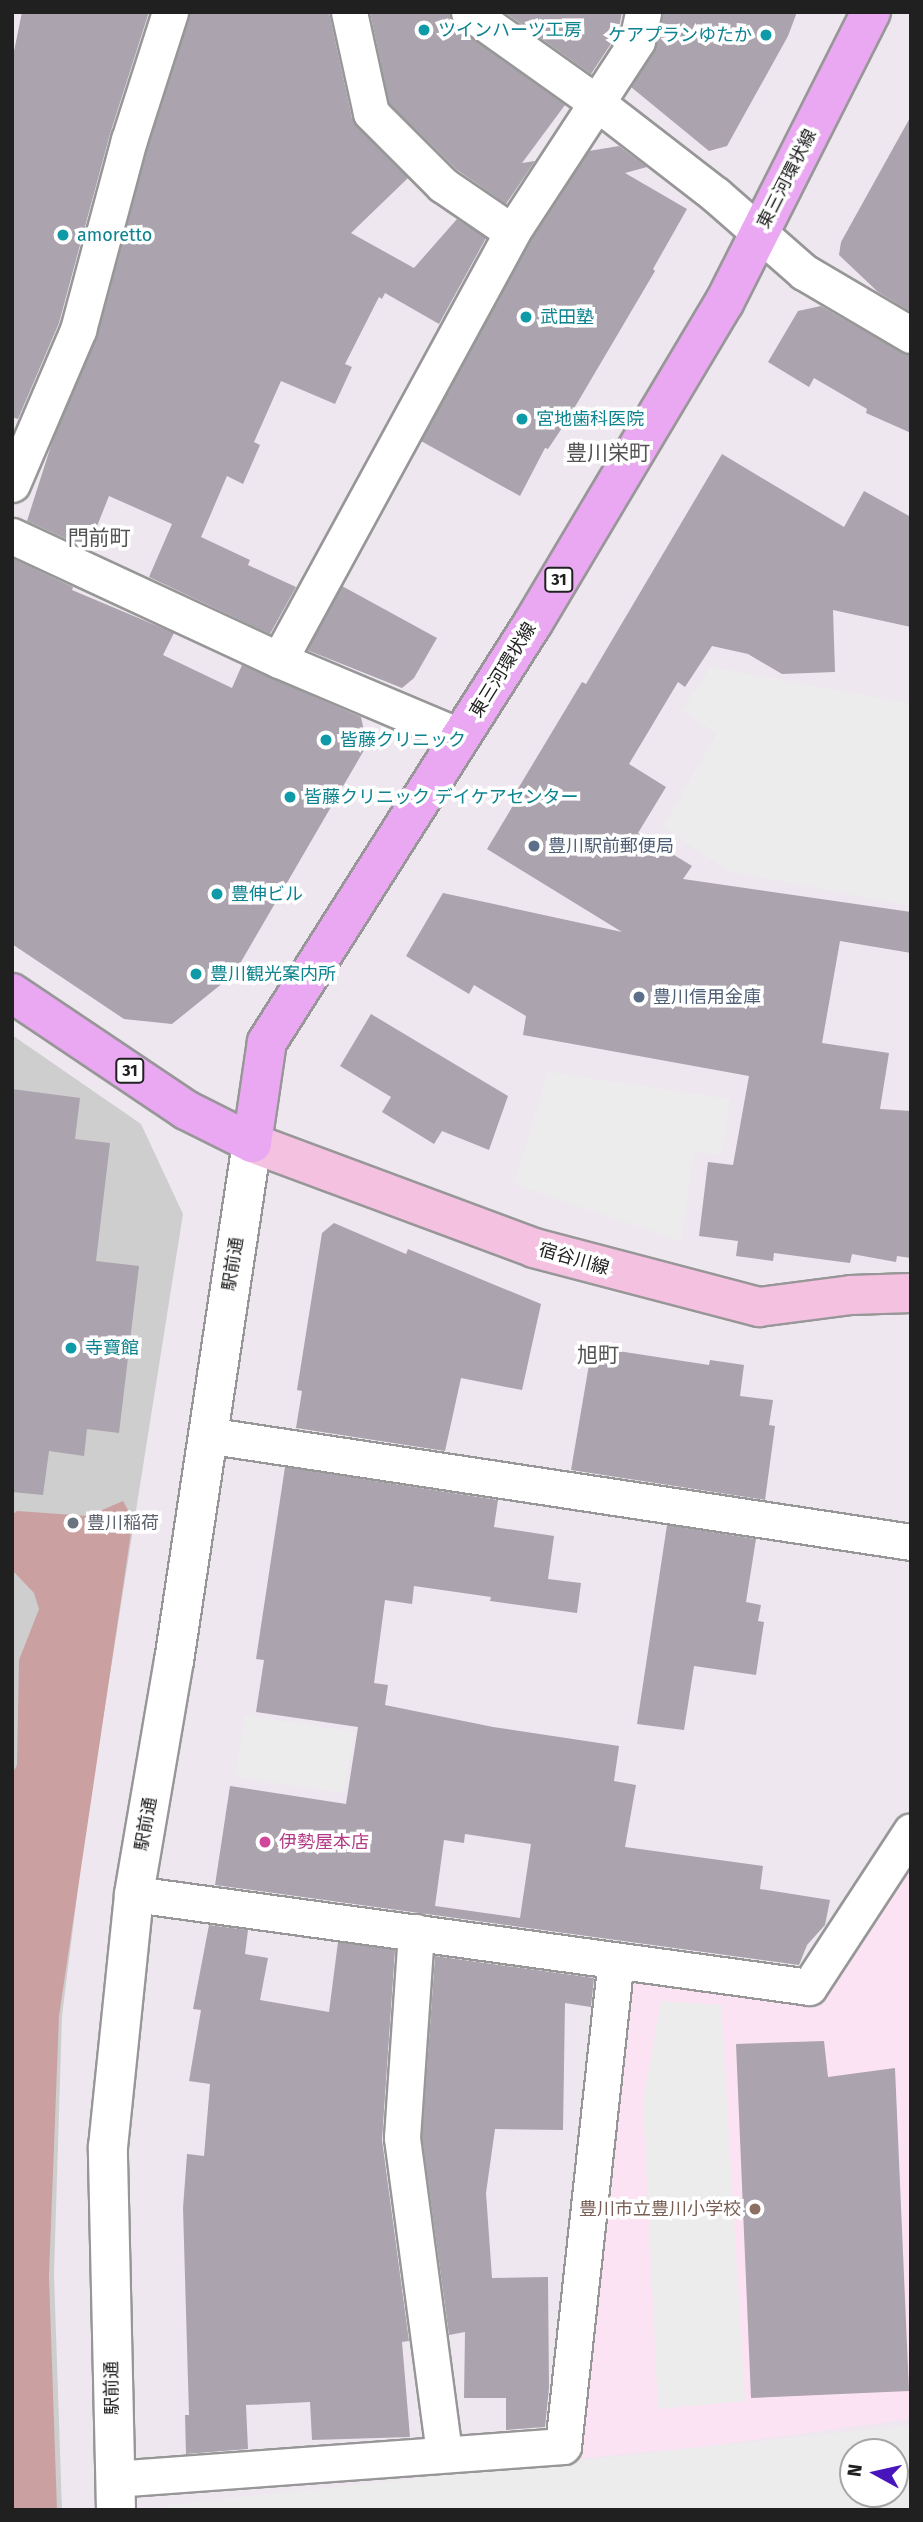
<!DOCTYPE html>
<html>
<head>
<meta charset="utf-8">
<style>
	body { margin:0 }
	#map { position:relative; width:923px; height:2522px; overflow:hidden; background:#efe7ef; font-family:"Fira Sans","Noto Sans JP",sans-serif }
	div>[style] { position:absolute }
	[style*='--x'] { left:calc(var(--x)*1px); top:calc(var(--y)*1px); width:calc(var(--w)*1px); rotate:calc(var(--a)*1deg) }
	.education>* { inset:0; background:#fce3f4 }
	.religious>* { inset:0; background:#cecece }
	.forest>* { inset:0; background:#caa1a0 }
	.parking>* { inset:0; background:#ececec; transform-origin:0 0 }
	.building>* { inset:0; background:#aba3ad }
	.roads { filter:drop-shadow(2px 0 #979797) drop-shadow(-2px 0 #979797) drop-shadow(0 2px #979797) drop-shadow(0 -2px #979797) }
	.minor>* { height:35px; margin:-17.5px; padding:0 17.5px; transform-origin:17.5px; border-radius:17.5px; background:#fff }
	.tertiary>* { height:38px; margin:-19px; padding:0 19px; transform-origin:19px; border-radius:19px; background:#fff }
	.secondary>* { height:38px; margin:-19px; padding:0 19px; transform-origin:19px; border-radius:19px; background:#f4c1e1 }
	.primary>* { height:38px; margin:-19px; padding:0 19px; transform-origin:19px; border-radius:19px; background:#eaa8f3 }
	.dots>* { width:19px; height:19px; translate:-50% -50%; box-sizing:border-box; border:4px solid #fff; border-radius:50% }
	span { translate:-50% -50%; white-space:nowrap; text-align:center; line-height:1.15; -webkit-text-stroke:7px #fff; paint-order:stroke }
	.shield-label span { padding:2px 5px; background:#fff; border:2px solid; border-radius:5px; -webkit-text-stroke-width:0 }
	.shield-label { font-size:16px; color:#202020; font-weight:700 }
	.culture-label { font-size:18px; color:#0d838f }
	.left { translate:0 -50%; text-align:left }
	.right { translate:-100% -50%; text-align:right }
	.street-label { font-size:18px; color:#202020 }
	.service-label { font-size:18px; color:#4e5e75 }
	.worship-label { font-size:18px; color:#5b616d }
	.hotel-label { font-size:18px; color:#b23c85 }
	.education-label { font-size:18px; color:#785e54 }
	.quarter-label { font-size:21px; color:#535353 }
	.frame { position:absolute; inset:0; border:14px solid #202020; pointer-events:none }
	.north { position:absolute; left:839px; top:2438px; width:70px; height:70px; box-sizing:border-box; background:#fff; border:2px solid #a6a6a6; border-radius:50%; rotate:278deg; font-size:19px; font-weight:700; line-height:28px; text-align:center; color:#202020 }
	.north::after { content:''; display:block; margin:auto; width:24px; height:32px; background:#4814bb; clip-path:polygon(50% 0,100% 100%,50% 72%,0 100%) }
</style>
</head>
<body>
<div id="map">
	<div class="education">
		<div style="clip-path:polygon(911px 1852px,911px 2419px,700px 2447px,571px 2459px,623px 1985px,639px 1976px,815px 1999px)"></div>
	</div>
	<div class="religious">
		<div style="clip-path:polygon(12px 1035px,141px 1124px,183px 1214px,85px 1832px,62px 2016px,54px 2274px,62px 2510px,12px 2510px)"></div>
	</div>
	<div class="forest">
		<div style="clip-path:polygon(123px 1501px,133px 1519px,59px 2016px,49px 2276px,57px 2510px,12px 2510px,12px 1774px,17px 1765px,19px 1660px,39px 1609px,34px 1593px,12px 1570px,12px 1515px,17px 1511px,88px 1516px)"></div>
	</div>
	<div class="parking">
		<div style="clip-path:polygon(711px 667px,911px 704px,911px 906px,729px 871px,663px 827px,717px 733px,681px 711px)"></div>
		<div style="clip-path:polygon(548px 1072px,730px 1099px,722px 1155px,694px 1151px,681px 1241px,514px 1184px)"></div>
		<div style="left:245px;top:1715px;width:110px;height:62px;rotate:9deg"></div>
		<div style="clip-path:polygon(661px 2001px,721px 2005px,745px 2401px,658px 2409px,643px 2101px)"></div>
		<div style="clip-path:polygon(evenodd,911px 2425px,911px 2510px,169px 2510px,168px 2505px,911px 2425px,853px 2452px,895px 2452px,895px 2494px,853px 2494px,853px 2452px)"></div>
	</div>
	<div class="building">
		<div style="clip-path:polygon(22px 12px,149px 12px,110px 134px,59px 323px,18px 419px,12px 417px,12px 61px)"></div>
		<div style="clip-path:polygon(190px 12px,329px 12px,352px 118px,357px 127px,408px 178px,351px 233px,414px 268px,457px 219px,486px 238px,439px 324px,385px 293px,382px 299px,379px 297px,345px 364px,352px 367px,335px 404px,281px 381px,254px 442px,260px 445px,243px 484px,227px 476px,201px 537px,250px 560px,248px 565px,296px 587px,270px 634px,149px 577px,172px 524px,109px 496px,88px 549px,27px 521px,54px 436px,97px 335px,148px 146px)"></div>
		<div style="clip-path:polygon(370px 12px,449px 12px,457px 28px,565px 105px,522px 163px,535px 161px,506px 204px,456px 169px,389px 103px)"></div>
		<div style="clip-path:polygon(504px 12px,622px 12px,618px 33px,591px 74px)"></div>
		<div style="clip-path:polygon(663px 12px,797px 12px,788px 36px,727px 146px,709px 151px,631px 87px,654px 52px)"></div>
		<div style="clip-path:polygon(911px 116px,911px 312px,878px 292px,839px 255px,841px 242px)"></div>
		<div style="clip-path:polygon(619px 146px,647px 167px,625px 173px,687px 209px,653px 269px,655px 271px,566px 422px,548px 449px,545px 448px,520px 496px,421px 441px,529px 242px,589px 151px)"></div>
		<div style="clip-path:polygon(821px 306px,901px 352px,911px 355px,911px 433px,866px 413px,867px 409px,814px 378px,809px 387px,768px 362px,798px 311px)"></div>
		<div style="clip-path:polygon(722px 454px,844px 527px,864px 491px,911px 517px,911px 627px,833px 610px,835px 672px,782px 674px,748px 654px,712px 646px,685px 687px,678px 682px,629px 764px,666px 787px,638px 833px,692px 866px,683px 879px,911px 912px,911px 953px,840px 941px,822px 1043px,889px 1053px,880px 1109px,911px 1111px,911px 1258px,897px 1256px,896px 1262px,852px 1254px,850px 1263px,774px 1253px,773px 1261px,736px 1256px,738px 1241px,699px 1236px,708px 1162px,733px 1165px,749px 1076px,523px 1035px,526px 1016px,474px 985px,469px 994px,406px 956px,443px 893px,622px 932px,487px 849px,520px 794px,516px 792px,582px 682px,586px 684px)"></div>
		<div style="clip-path:polygon(14px 559px,73px 587px,72px 590px,174px 633px,163px 655px,232px 688px,242px 665px,361px 717px,367px 745px,234px 974px,172px 1024px,124px 1019px,12px 944px)"></div>
		<div style="clip-path:polygon(342px 586px,437px 638px,414px 678px,402px 688px,307px 650px)"></div>
		<div style="clip-path:polygon(371px 1014px,508px 1096px,489px 1150px,442px 1131px,434px 1144px,382px 1112px,391px 1097px,340px 1066px)"></div>
		<div style="clip-path:polygon(12px 1089px,80px 1098px,75px 1139px,110px 1143px,96px 1261px,139px 1266px,119px 1433px,87px 1429px,84px 1456px,49px 1451px,43px 1495px,12px 1492px)"></div>
		<div style="clip-path:polygon(334px 1223px,406px 1254px,408px 1249px,541px 1304px,522px 1390px,461px 1378px,445px 1451px,296px 1428px,302px 1391px,297px 1390px,322px 1233px)"></div>
		<div style="clip-path:polygon(592px 1347px,709px 1365px,710px 1360px,744px 1365px,740px 1396px,773px 1400px,769px 1425px,775px 1426px,765px 1500px,571px 1470px)"></div>
		<div style="clip-path:polygon(evenodd,285px 1467px,498px 1500px,494px 1527px,554px 1536px,548px 1579px,581px 1583px,577px 1613px,490px 1601px,491px 1597px,414px 1586px,412px 1604px,385px 1600px,374px 1683px,388px 1685px,385px 1705px,493px 1727px,619px 1746px,614px 1781px,636px 1785px,625px 1847px,763px 1866px,760px 1889px,830px 1900px,825px 1925px,807px 1945px,799px 1965px,215px 1885px,230px 1786px,346px 1804px,358px 1727px,256px 1712px,264px 1660px,256px 1659px,285px 1467px,465px 1834px,531px 1844px,520px 1918px,435px 1906px,444px 1840px,464px 1843px,465px 1834px)"></div>
		<div style="clip-path:polygon(667px 1525px,756px 1539px,746px 1602px,761px 1605px,758px 1621px,764px 1622px,756px 1675px,694px 1666px,684px 1730px,637px 1724px)"></div>
		<div style="clip-path:polygon(209px 1925px,248px 1930px,245px 1954px,268px 1958px,260px 2000px,329px 2012px,338px 1942px,395px 1950px,382px 2140px,409px 2341px,402px 2342px,410px 2437px,312px 2440px,310px 2402px,246px 2405px,248px 2449px,186px 2454px,185px 2415px,189px 2415px,183px 2208px,187px 2154px,204px 2156px,210px 2084px,189px 2081px,201px 2010px,193px 2009px)"></div>
		<div style="clip-path:polygon(435px 1956px,594px 1978px,591px 2007px,565px 2003px,563px 2130px,495px 2129px,486px 2193px,492px 2278px,548px 2277px,549px 2388px,545px 2427px,506px 2430px,506px 2398px,464px 2398px,465px 2332px,449px 2335px,422px 2137px)"></div>
		<div style="clip-path:polygon(824px 2041px,828px 2077px,895px 2068px,909px 2391px,751px 2398px,736px 2044px)"></div>
	</div>
	<div class="roads">
		<div class="minor">
			<div style="--x:349;--y:12;--w:103;--a:77.7"></div>
			<div style="--x:371;--y:113;--w:102;--a:45"></div>
			<div style="--x:443;--y:185;--w:83;--a:34.3"></div>
			<div style="--x:469;--y:12;--w:157;--a:35.4"></div>
			<div style="--x:597;--y:103;--w:150;--a:37.7"></div>
			<div style="--x:716;--y:195;--w:117;--a:41.2"></div>
			<div style="--x:804;--y:272;--w:124;--a:30.5"></div>
			<div style="--x:12;--y:484;--w:168;--a:-66.8"></div>
			<div style="--x:78;--y:330;--w:197;--a:-75"></div>
			<div style="--x:129;--y:140;--w:134;--a:-72.2"></div>
			<div style="--x:12;--y:536;--w:294;--a:24.9"></div>
			<div style="--x:279;--y:660;--w:198;--a:22.9"></div>
			<div style="--x:279;--y:660;--w:487;--a:-61.4"></div>
			<div style="--x:512;--y:232;--w:228;--a:-56.8"></div>
			<div style="--x:637;--y:41;--w:30;--a:-78"></div>
			<div style="--x:206;--y:1435;--w:713;--a:8.63"></div>
			<div style="--x:134;--y:1894;--w:681;--a:7.84"></div>
			<div style="--x:809;--y:1987;--w:186;--a:-56.8"></div>
			<div style="--x:416;--y:1932;--w:206;--a:93.9"></div>
			<div style="--x:402;--y:2138;--w:318;--a:82.4"></div>
			<div style="--x:114;--y:2479;--w:450;--a:-4.2"></div>
			<div style="--x:563;--y:2446;--w:487;--a:-83.8"></div>
		</div>
		<div class="tertiary">
			<div style="--x:116;--y:2510;--w:363;--a:-91.3"></div>
			<div style="--x:108;--y:2147;--w:254;--a:-84.1"></div>
			<div style="--x:134;--y:1894;--w:236;--a:-80.3"></div>
			<div style="--x:174;--y:1661;--w:524;--a:-81.44"></div>
		</div>
		<div class="secondary">
			<div style="--x:252;--y:1143;--w:301;--a:20.4"></div>
			<div style="--x:534;--y:1248;--w:233;--a:14.7"></div>
			<div style="--x:759;--y:1307;--w:93;--a:-7.4"></div>
			<div style="--x:851;--y:1295;--w:60;--a:-1.9"></div>
		</div>
		<div class="primary">
			<div style="--x:12;--y:993;--w:210;--a:33.9"></div>
			<div style="--x:186;--y:1110;--w:74;--a:26.6"></div>
			<div style="--x:252;--y:1143;--w:102;--a:-81.6"></div>
			<div style="--x:267;--y:1042;--w:496;--a:-57.6"></div>
			<div style="--x:533;--y:623;--w:373;--a:-59.2"></div>
			<div style="--x:724;--y:303;--w:326;--a:-63.2"></div>
		</div>
	</div>
	<div class="dots">
		<div style="left:424px;top:30px;background:#0f9aa8"></div>
		<div style="left:766px;top:35px;background:#0f9aa8"></div>
		<div style="left:63px;top:235px;background:#0f9aa8"></div>
		<div style="left:526px;top:317px;background:#0f9aa8"></div>
		<div style="left:522px;top:419px;background:#0f9aa8"></div>
		<div style="left:326px;top:740px;background:#0f9aa8"></div>
		<div style="left:290px;top:797px;background:#0f9aa8"></div>
		<div style="left:534px;top:846px;background:#5c6f8a"></div>
		<div style="left:217px;top:894px;background:#0f9aa8"></div>
		<div style="left:196px;top:974px;background:#0f9aa8"></div>
		<div style="left:639px;top:997px;background:#5c6f8a"></div>
		<div style="left:71px;top:1348px;background:#0f9aa8"></div>
		<div style="left:73px;top:1523px;background:#6b7280"></div>
		<div style="left:265px;top:1842px;background:#d1479c"></div>
		<div style="left:755px;top:2209px;background:#8d6e63"></div>
	</div>
	<div class="shield-label">
		<span style="left:559px;top:580px">31</span>
		<span style="left:130px;top:1071px">31</span>
	</div>
	<div class="culture-label">
		<span class="left" style="left:438px;top:30px">ツインハーツ工房</span>
		<span class="right" style="left:752px;top:35px">ケアプランゆたか</span>
		<span class="left" style="left:77px;top:235px">amoretto</span>
		<span class="left" style="left:540px;top:317px">武田塾</span>
		<span class="left" style="left:536px;top:419px">宮地歯科医院</span>
		<span class="left" style="left:340px;top:740px">皆藤クリニック</span>
		<span class="left" style="left:304px;top:797px">皆藤クリニック デイケアセンター</span>
		<span class="left" style="left:231px;top:894px">豊伸ビル</span>
		<span class="left" style="left:210px;top:974px">豊川観光案内所</span>
		<span class="left" style="left:85px;top:1348px">寺寶館</span>
	</div>
	<div class="street-label">
		<span style="left:787px;top:179px;rotate:-63deg">東三河環状線</span>
		<span style="left:503px;top:670px;rotate:-58deg">東三河環状線</span>
		<span style="left:574px;top:1259px;rotate:16deg">宿谷川線</span>
		<span style="left:233px;top:1264px;rotate:-81deg">駅前通</span>
		<span style="left:146px;top:1824px;rotate:-80deg">駅前通</span>
		<span style="left:112px;top:2388px;rotate:-91deg">駅前通</span>
	</div>
	<div class="service-label">
		<span class="left" style="left:548px;top:846px">豊川駅前郵便局</span>
		<span class="left" style="left:653px;top:997px">豊川信用金庫</span>
	</div>
	<div class="worship-label">
		<span class="left" style="left:87px;top:1523px">豊川稲荷</span>
	</div>
	<div class="hotel-label">
		<span class="left" style="left:279px;top:1842px">伊勢屋本店</span>
	</div>
	<div class="education-label">
		<span class="right" style="left:741px;top:2209px">豊川市立豊川小学校</span>
	</div>
	<div class="quarter-label">
		<span style="left:608px;top:453px">豊川栄町</span>
		<span style="left:99px;top:538px">門前町</span>
		<span style="left:598px;top:1355px">旭町</span>
	</div>
	<div class="frame"></div>
	<div class="north">N</div>
</div>
</body>
</html>
